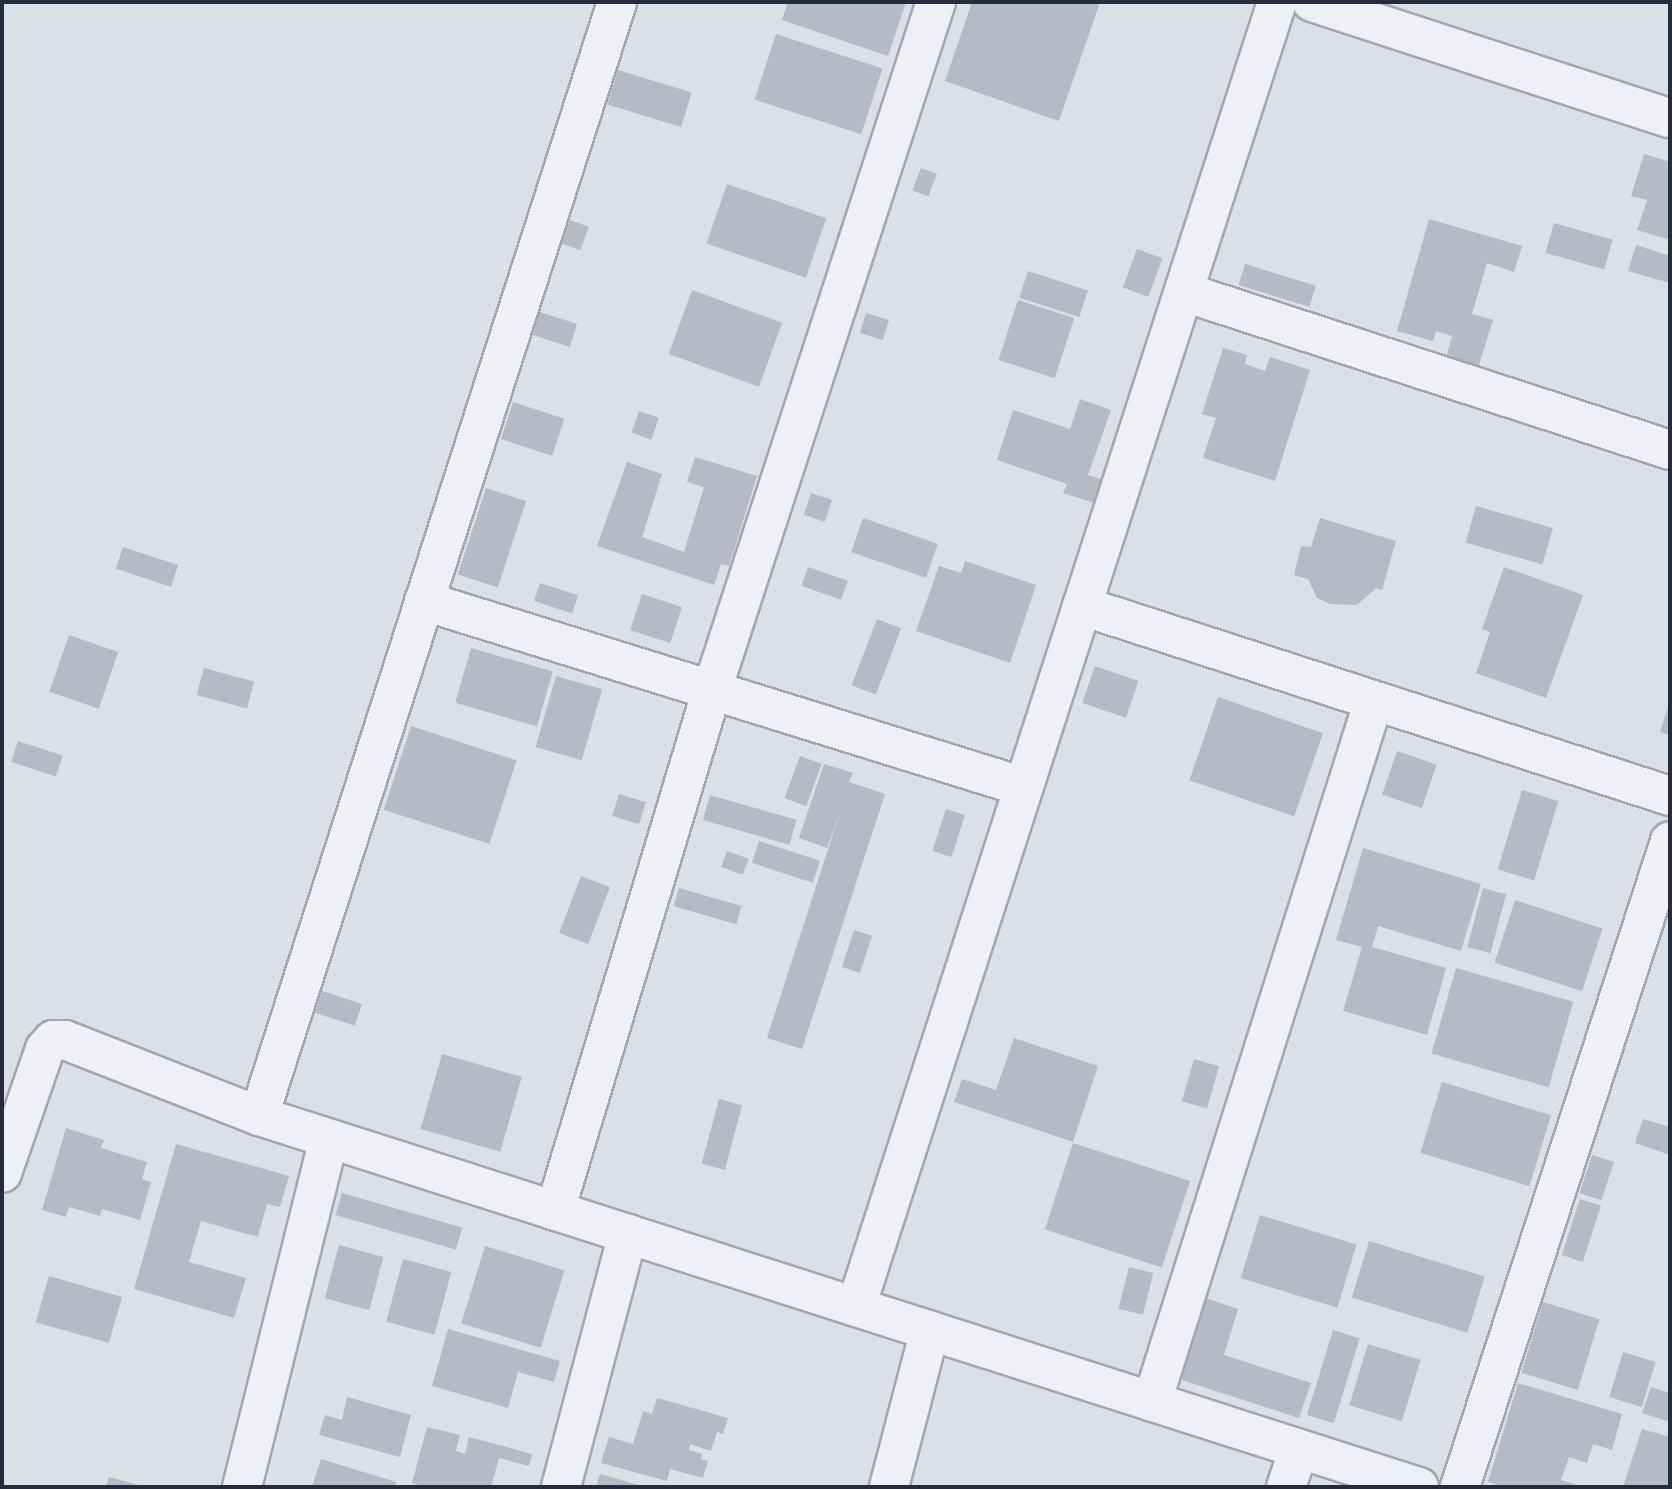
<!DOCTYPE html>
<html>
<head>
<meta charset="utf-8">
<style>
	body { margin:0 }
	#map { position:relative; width:1672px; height:1489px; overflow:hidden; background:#dbdfe6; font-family:"Open Sans",sans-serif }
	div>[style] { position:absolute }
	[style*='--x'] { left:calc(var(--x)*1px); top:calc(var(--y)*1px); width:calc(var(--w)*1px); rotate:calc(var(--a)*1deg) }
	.building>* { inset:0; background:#b5bac6; transform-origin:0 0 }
	.roads { filter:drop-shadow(2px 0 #a1a6b0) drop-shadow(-2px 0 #a1a6b0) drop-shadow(0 2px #a1a6b0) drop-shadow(0 -2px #a1a6b0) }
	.minor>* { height:38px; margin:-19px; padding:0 19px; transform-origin:19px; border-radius:19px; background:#eef0f5 }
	span { translate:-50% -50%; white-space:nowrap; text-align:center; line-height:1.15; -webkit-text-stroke:8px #eaeef4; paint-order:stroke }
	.frame { position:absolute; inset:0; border:4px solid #252c3d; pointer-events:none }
</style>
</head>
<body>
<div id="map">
	<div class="building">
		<div style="clip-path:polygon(788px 2px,906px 2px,888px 56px,782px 20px)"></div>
		<div style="clip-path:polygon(972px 2px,1100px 2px,1059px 121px,945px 81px)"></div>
		<div style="left:776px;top:34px;width:112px;height:69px;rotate:18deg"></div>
		<div style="left:618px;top:70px;width:77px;height:36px;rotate:17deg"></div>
		<div style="clip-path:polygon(1644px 154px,1670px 162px,1670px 240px,1637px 230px,1647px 200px,1631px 196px)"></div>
		<div style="left:921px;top:168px;width:17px;height:24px;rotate:21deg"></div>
		<div style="left:727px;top:184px;width:105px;height:63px;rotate:19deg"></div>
		<div style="clip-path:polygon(1429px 219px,1522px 246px,1514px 272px,1487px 263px,1472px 314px,1493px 320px,1477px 371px,1445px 362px,1452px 336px,1436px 331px,1433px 341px,1397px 331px)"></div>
		<div style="left:570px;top:220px;width:20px;height:25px;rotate:20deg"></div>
		<div style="left:1554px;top:223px;width:61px;height:31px;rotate:16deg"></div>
		<div style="clip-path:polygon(1636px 245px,1670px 256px,1670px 283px,1628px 271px)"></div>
		<div style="left:1137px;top:249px;width:27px;height:41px;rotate:20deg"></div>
		<div style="left:1245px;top:264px;width:74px;height:22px;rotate:17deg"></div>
		<div style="left:1028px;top:271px;width:63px;height:28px;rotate:18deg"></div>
		<div style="left:692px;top:290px;width:96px;height:68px;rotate:20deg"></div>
		<div style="left:1018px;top:300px;width:59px;height:63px;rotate:18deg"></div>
		<div style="left:540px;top:312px;width:39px;height:24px;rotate:18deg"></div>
		<div style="left:866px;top:313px;width:24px;height:21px;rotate:17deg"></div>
		<div style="clip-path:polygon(1223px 348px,1247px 355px,1245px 364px,1265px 371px,1270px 357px,1310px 370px,1275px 481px,1203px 458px,1216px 418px,1202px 414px)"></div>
		<div style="clip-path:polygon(1080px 399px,1111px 410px,1088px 475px,1106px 481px,1098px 504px,1063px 493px,1067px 484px,997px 460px,1013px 410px,1070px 429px)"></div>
		<div style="left:513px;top:402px;width:54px;height:39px;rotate:18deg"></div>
		<div style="left:639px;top:411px;width:21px;height:23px;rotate:19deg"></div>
		<div style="clip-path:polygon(695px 457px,757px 476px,729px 566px,721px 564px,714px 585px,597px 546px,627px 462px,662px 474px,642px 537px,684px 552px,704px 487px,687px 482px)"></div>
		<div style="left:486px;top:488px;width:42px;height:91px;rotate:18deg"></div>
		<div style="left:811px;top:493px;width:22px;height:23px;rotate:18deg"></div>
		<div style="left:1476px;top:506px;width:80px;height:38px;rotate:16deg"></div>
		<div style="left:863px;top:518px;width:79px;height:36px;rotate:19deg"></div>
		<div style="clip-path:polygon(1320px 518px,1396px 541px,1382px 590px,1376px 588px,1357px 605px,1330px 604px,1317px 598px,1308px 579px,1294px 575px,1301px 546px,1311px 547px)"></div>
		<div style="left:123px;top:547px;width:58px;height:23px;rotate:18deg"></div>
		<div style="clip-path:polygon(965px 561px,1036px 585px,1010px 663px,916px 631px,939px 566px,961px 573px)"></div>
		<div style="left:808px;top:567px;width:42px;height:20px;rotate:19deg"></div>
		<div style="clip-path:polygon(1504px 567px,1583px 595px,1546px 698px,1476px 673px,1490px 632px,1482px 629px)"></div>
		<div style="left:540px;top:583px;width:40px;height:19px;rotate:18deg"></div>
		<div style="left:642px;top:594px;width:42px;height:38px;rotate:18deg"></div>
		<div style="left:877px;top:619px;width:26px;height:71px;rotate:21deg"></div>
		<div style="left:69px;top:635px;width:52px;height:60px;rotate:19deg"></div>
		<div style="left:471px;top:648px;width:85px;height:57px;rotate:16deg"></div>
		<div style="left:1095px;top:666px;width:46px;height:39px;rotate:19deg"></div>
		<div style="left:204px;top:668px;width:52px;height:28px;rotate:15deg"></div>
		<div style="left:556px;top:676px;width:48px;height:74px;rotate:16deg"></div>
		<div style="left:1218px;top:697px;width:111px;height:88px;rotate:19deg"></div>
		<div style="clip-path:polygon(1670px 701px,1670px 735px,1660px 732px)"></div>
		<div style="left:411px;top:726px;width:111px;height:88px;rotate:18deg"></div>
		<div style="left:18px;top:741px;width:47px;height:22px;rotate:18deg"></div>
		<div style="left:1397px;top:751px;width:42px;height:46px;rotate:19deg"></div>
		<div style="left:800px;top:756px;width:23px;height:45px;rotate:20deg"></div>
		<div style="clip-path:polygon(824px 764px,853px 773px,849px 782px,885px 794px,802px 1049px,767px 1038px,841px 809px,827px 848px,799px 838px)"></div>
		<div style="left:1522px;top:790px;width:38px;height:83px;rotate:17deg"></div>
		<div style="left:619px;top:794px;width:28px;height:23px;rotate:17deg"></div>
		<div style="left:710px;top:795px;width:90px;height:26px;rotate:16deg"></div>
		<div style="left:946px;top:809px;width:20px;height:44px;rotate:18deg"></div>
		<div style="left:759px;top:841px;width:64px;height:23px;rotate:18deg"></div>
		<div style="clip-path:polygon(1363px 848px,1481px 884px,1461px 951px,1378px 926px,1372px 947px,1446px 968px,1427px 1035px,1343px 1011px,1362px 947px,1336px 940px)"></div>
		<div style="left:727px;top:851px;width:23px;height:17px;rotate:20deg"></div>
		<div style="left:581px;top:876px;width:31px;height:61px;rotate:21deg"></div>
		<div style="left:679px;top:888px;width:65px;height:19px;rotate:16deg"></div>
		<div style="left:1483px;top:888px;width:24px;height:61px;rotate:15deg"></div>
		<div style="left:1515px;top:900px;width:92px;height:66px;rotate:18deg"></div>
		<div style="left:854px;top:930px;width:19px;height:39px;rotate:18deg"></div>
		<div style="left:1456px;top:968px;width:122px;height:89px;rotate:16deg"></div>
		<div style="left:322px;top:991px;width:42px;height:23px;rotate:18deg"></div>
		<div style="clip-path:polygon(1014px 1038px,1098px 1066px,1073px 1142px,954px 1102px,962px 1079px,996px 1090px)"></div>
		<div style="left:442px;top:1054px;width:83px;height:78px;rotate:16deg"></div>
		<div style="left:1194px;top:1059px;width:26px;height:44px;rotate:16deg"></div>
		<div style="left:1442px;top:1082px;width:114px;height:74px;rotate:17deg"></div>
		<div style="left:719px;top:1099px;width:24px;height:67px;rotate:15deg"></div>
		<div style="clip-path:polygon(1643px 1119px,1670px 1127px,1670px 1155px,1635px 1143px)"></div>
		<div style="clip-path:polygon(66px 1128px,104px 1140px,101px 1148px,147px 1162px,142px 1179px,151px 1182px,140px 1220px,102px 1209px,100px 1216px,69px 1207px,66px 1217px,42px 1210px)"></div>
		<div style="left:1073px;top:1143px;width:123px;height:91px;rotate:18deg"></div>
		<div style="clip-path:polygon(176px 1144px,289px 1176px,280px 1207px,267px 1204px,258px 1237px,201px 1221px,189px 1262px,246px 1278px,234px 1318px,134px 1289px)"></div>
		<div style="left:1592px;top:1155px;width:23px;height:40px;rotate:18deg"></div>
		<div style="left:342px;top:1193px;width:125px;height:23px;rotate:16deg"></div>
		<div style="left:1580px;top:1199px;width:22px;height:59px;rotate:18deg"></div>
		<div style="left:1260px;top:1215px;width:101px;height:66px;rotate:17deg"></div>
		<div style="left:1369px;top:1241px;width:121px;height:59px;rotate:17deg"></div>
		<div style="left:339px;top:1245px;width:46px;height:55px;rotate:15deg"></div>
		<div style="left:485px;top:1246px;width:83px;height:81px;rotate:17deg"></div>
		<div style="left:403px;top:1259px;width:50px;height:65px;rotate:15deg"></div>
		<div style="left:1129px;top:1267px;width:25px;height:43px;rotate:14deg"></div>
		<div style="left:49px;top:1276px;width:76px;height:48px;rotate:16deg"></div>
		<div style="clip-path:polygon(1205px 1298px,1238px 1309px,1224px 1355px,1311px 1383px,1299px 1418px,1179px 1379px)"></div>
		<div style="left:1543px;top:1302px;width:59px;height:74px;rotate:17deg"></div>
		<div style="clip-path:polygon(448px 1329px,560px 1361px,554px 1382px,518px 1372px,508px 1408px,432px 1386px)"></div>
		<div style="left:1333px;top:1330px;width:28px;height:89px;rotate:17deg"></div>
		<div style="left:1368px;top:1344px;width:55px;height:64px;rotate:17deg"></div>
		<div style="left:1623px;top:1352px;width:34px;height:47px;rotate:17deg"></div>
		<div style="clip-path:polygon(1518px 1383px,1622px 1414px,1612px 1450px,1593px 1444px,1587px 1463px,1569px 1457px,1561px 1480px,1583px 1487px,1505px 1487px,1488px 1482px)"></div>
		<div style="clip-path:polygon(1651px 1387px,1670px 1393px,1670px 1422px,1642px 1413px)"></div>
		<div style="clip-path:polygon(347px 1397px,411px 1415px,400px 1457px,319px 1435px,325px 1415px,342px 1420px)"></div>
		<div style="clip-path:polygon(657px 1398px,728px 1418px,723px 1434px,717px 1432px,711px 1451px,690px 1444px,689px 1450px,702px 1454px,701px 1459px,708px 1461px,703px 1478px,670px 1469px,667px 1481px,601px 1463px,609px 1437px,633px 1444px,643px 1411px,652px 1414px)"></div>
		<div style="clip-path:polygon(427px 1427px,460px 1435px,456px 1451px,465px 1454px,469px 1437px,532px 1454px,529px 1466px,499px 1458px,491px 1487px,426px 1487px,412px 1483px)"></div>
		<div style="clip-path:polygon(1642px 1429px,1670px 1437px,1670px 1487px,1623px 1487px)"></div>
		<div style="clip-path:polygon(321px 1459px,396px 1482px,395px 1487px,312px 1487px)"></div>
		<div style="clip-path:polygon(600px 1474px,642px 1486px,642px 1487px,596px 1487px)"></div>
		<div style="clip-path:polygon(109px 1477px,142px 1486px,142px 1487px,106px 1487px)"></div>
	</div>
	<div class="roads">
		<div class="minor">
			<div style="--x:1312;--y:2;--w:376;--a:18"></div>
			<div style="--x:1184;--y:292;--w:511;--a:18.01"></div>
			<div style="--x:424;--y:601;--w:628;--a:17.22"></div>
			<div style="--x:1082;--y:606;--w:618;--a:17.91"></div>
			<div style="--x:259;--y:1116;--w:1170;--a:-72.18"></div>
			<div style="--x:2;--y:1173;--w:131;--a:-70.9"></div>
			<div style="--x:45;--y:1049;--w:12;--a:-48"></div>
			<div style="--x:53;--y:1040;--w:12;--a:0"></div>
			<div style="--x:65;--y:1040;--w:208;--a:21.4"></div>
			<div style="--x:259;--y:1116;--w:1218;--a:17.74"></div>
			<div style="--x:555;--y:1211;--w:544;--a:-73.23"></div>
			<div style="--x:712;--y:690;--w:724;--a:-71.97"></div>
			<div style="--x:856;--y:1307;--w:1371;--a:-72.12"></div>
			<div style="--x:1152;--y:1402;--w:736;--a:-72.45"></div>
			<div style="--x:242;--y:1487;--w:359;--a:-76"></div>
			<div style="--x:561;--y:1487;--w:262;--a:-75.2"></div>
			<div style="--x:889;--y:1487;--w:162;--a:-75.4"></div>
			<div style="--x:1286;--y:1487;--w:40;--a:-71.1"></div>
			<div style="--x:1460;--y:1487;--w:679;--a:-71.99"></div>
		</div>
	</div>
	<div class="frame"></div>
</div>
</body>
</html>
